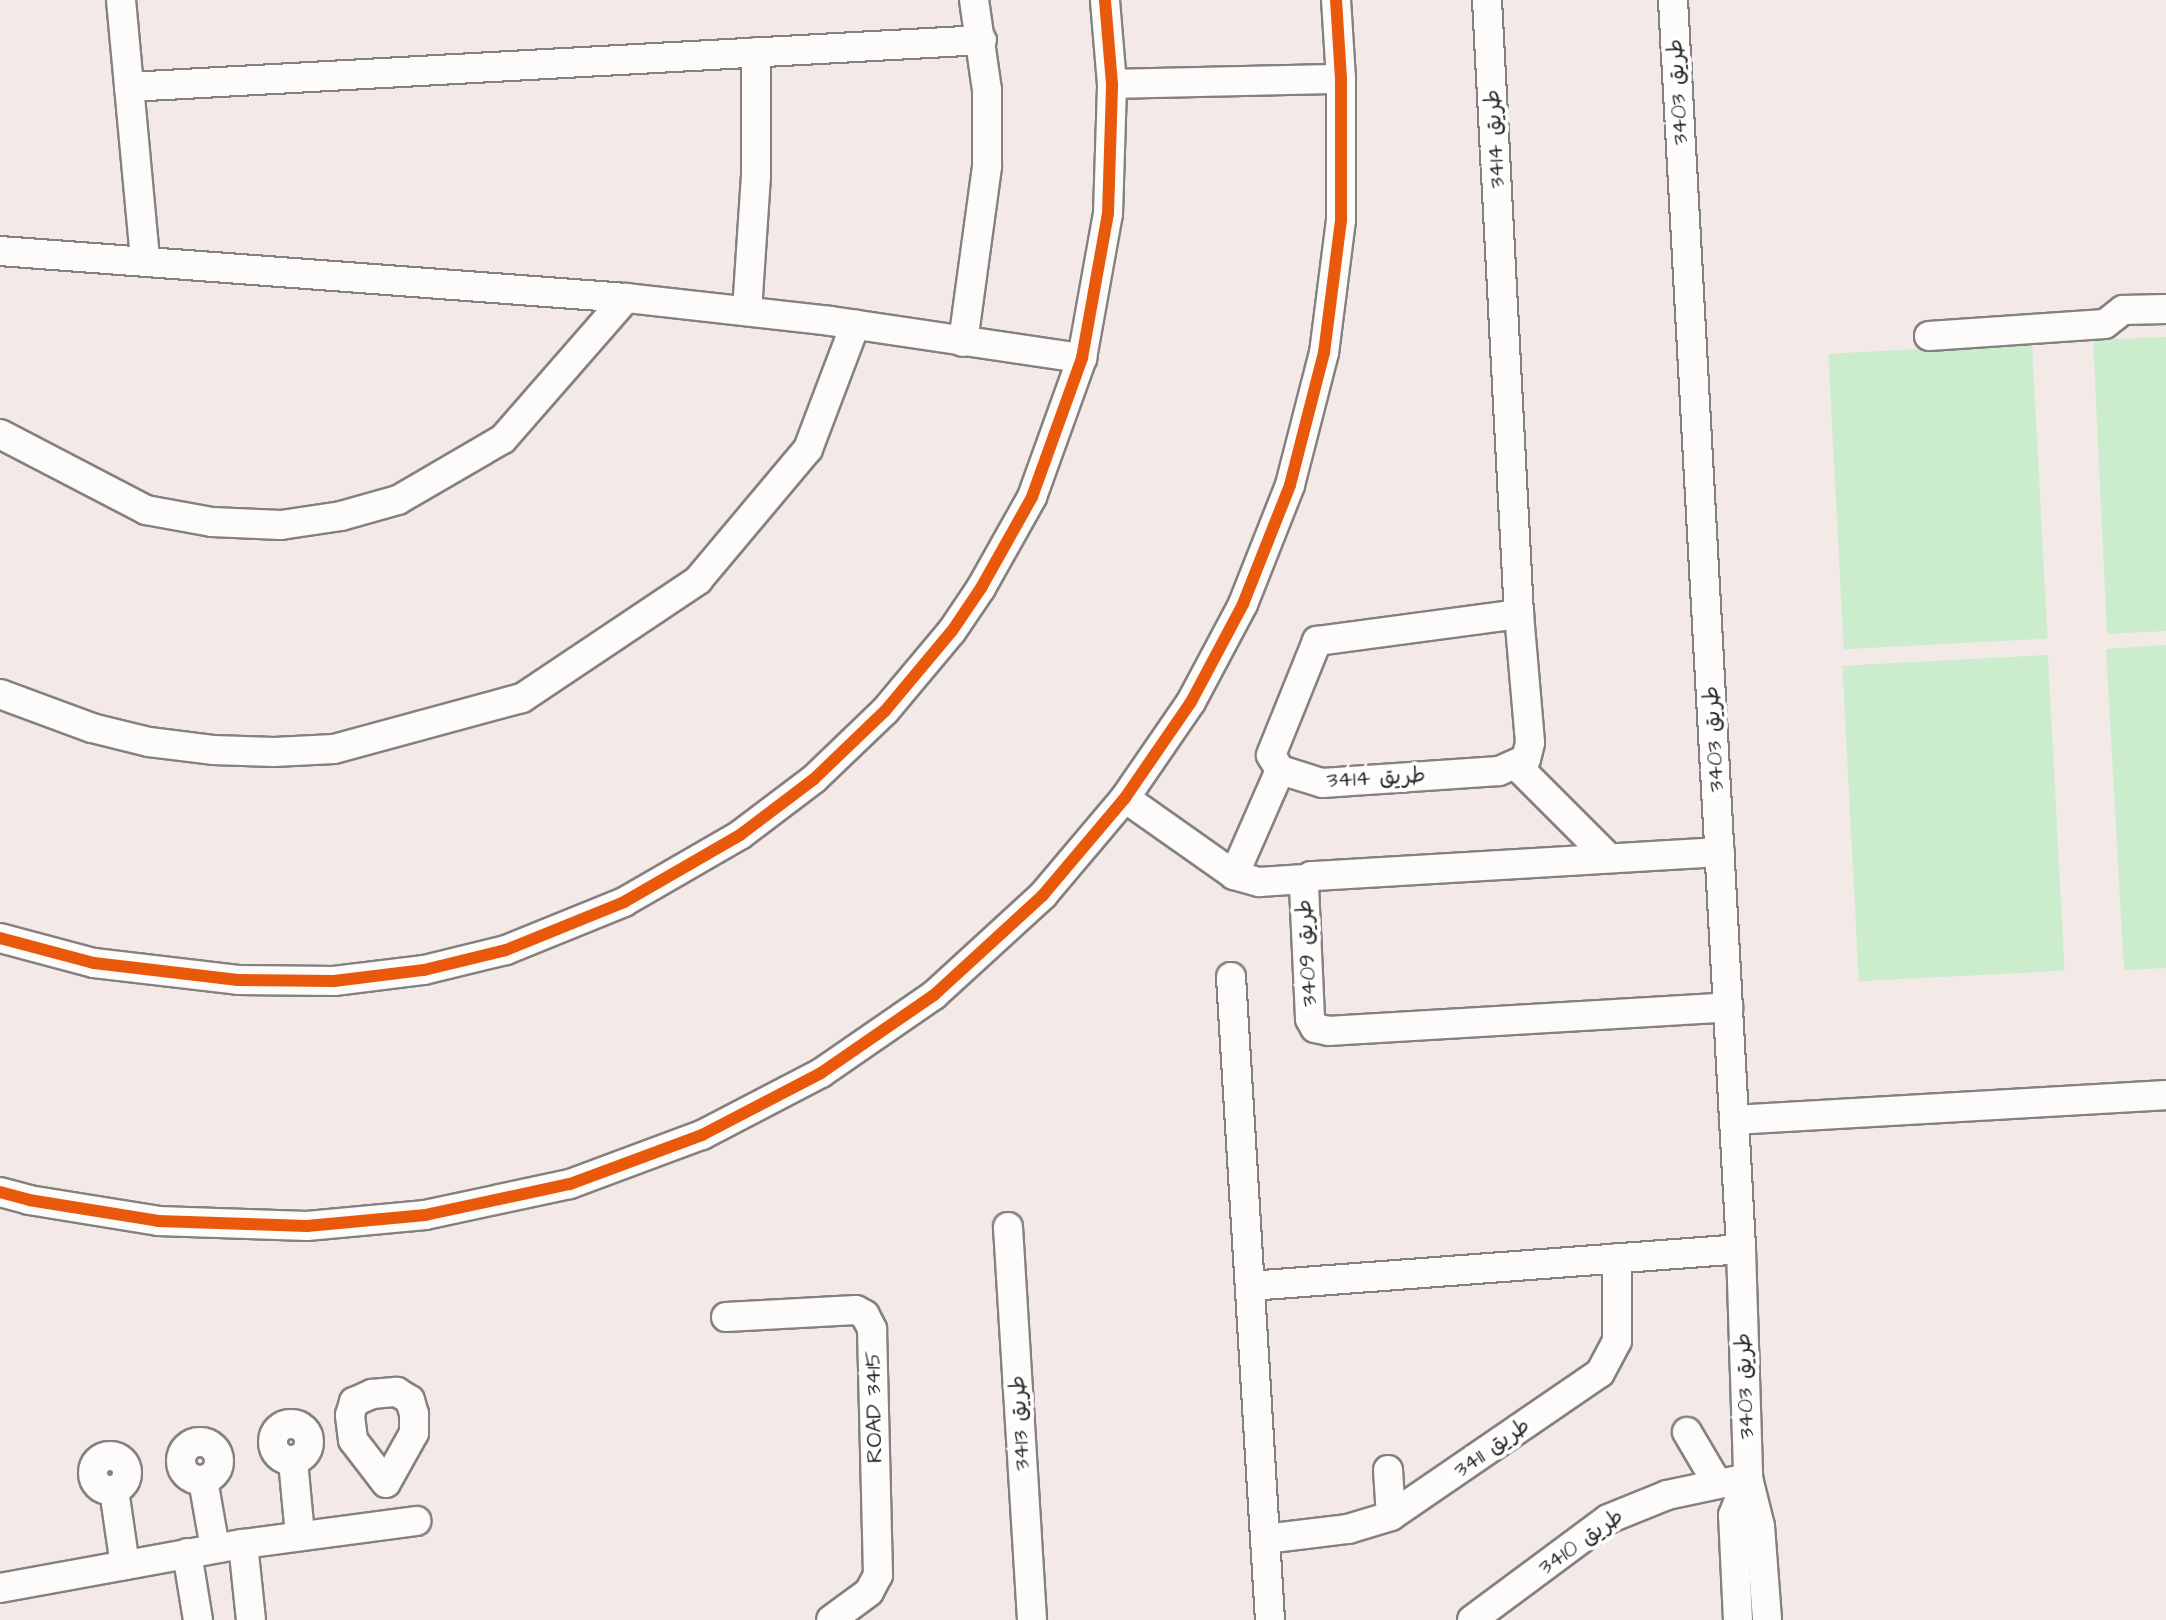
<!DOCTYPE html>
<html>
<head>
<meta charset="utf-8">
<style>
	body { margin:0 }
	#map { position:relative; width:2166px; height:1620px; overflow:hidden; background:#f3eae7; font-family:"Architects Daughter","Playpen Sans Arabic",sans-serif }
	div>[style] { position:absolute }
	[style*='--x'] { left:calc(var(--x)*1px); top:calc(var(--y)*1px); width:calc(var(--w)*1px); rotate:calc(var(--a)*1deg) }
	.green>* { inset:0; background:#cbeccd; transform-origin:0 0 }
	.roads { filter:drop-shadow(2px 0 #858180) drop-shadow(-2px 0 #858180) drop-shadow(0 2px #858180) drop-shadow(0 -2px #858180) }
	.minor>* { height:28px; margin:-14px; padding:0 14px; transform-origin:14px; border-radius:14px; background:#fdfcfb }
	.minor>.ring { margin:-14px; padding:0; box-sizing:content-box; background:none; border:28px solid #fdfcfb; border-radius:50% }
	.cycleway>* { height:12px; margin:-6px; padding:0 6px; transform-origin:6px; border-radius:6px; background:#e8590c }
	span { translate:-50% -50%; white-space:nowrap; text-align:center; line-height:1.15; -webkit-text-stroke:8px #fff; paint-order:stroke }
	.street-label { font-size:22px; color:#2b2b2b }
</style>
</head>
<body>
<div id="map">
	<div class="green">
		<div style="clip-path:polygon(2166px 337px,2166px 631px,2107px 634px,2093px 340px)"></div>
		<div style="left:2032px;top:343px;width:296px;height:204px;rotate:87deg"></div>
		<div style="clip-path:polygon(2166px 645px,2166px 968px,2124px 970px,2106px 649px)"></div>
		<div style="left:2048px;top:655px;width:316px;height:206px;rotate:87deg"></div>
	</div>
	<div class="roads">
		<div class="minor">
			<div style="--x:121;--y:0;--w:262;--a:84.7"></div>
			<div style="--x:1487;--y:0;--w:615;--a:87.02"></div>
			<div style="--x:1519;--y:614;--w:129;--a:85.1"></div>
			<div style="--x:1530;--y:743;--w:16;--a:104"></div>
			<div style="--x:1526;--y:759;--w:30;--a:156"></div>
			<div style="--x:1499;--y:771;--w:177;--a:176.1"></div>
			<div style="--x:1322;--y:783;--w:44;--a:-162.8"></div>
			<div style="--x:1280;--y:770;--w:17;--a:-121"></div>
			<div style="--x:1271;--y:755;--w:123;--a:-68"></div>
			<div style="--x:1317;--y:641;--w:204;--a:-7.6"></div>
			<div style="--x:1673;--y:0;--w:1251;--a:86.88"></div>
			<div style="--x:1741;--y:1249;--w:229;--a:88.2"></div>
			<div style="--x:1748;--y:1478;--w:49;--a:76"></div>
			<div style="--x:1760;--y:1526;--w:94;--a:85.7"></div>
			<div style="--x:1112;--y:84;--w:229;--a:-1.3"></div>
			<div style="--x:129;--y:87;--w:854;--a:-3.15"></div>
			<div style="--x:0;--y:251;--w:628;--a:4.29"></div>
			<div style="--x:626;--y:298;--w:205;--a:6.4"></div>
			<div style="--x:830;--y:321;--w:255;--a:8.4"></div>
			<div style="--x:747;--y:311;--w:135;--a:-86.2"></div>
			<div style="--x:756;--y:176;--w:124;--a:-90"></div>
			<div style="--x:1929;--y:336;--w:176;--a:-3.9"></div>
			<div style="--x:2105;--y:324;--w:23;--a:-38"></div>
			<div style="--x:2123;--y:310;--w:43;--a:-1.3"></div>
			<div style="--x:963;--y:342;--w:178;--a:-82.2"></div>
			<div style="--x:987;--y:166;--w:76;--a:-90"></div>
			<div style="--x:987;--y:90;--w:91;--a:-98.2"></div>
			<div style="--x:0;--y:434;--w:165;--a:27.5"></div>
			<div style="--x:146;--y:510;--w:67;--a:10.3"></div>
			<div style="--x:212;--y:522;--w:69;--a:2.5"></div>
			<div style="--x:281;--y:525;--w:61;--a:-8.5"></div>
			<div style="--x:341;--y:516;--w:59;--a:-15.7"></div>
			<div style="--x:398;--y:500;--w:121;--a:-30.2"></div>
			<div style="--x:503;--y:439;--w:187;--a:-48.9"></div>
			<div style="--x:0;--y:694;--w:98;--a:20.3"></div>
			<div style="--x:92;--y:728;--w:59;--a:13.8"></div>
			<div style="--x:149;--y:742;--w:64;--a:7.1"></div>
			<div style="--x:213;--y:750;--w:61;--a:1.9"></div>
			<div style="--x:274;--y:752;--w:60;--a:-2.9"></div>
			<div style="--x:334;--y:749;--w:195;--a:-15.2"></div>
			<div style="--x:522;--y:698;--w:212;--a:-33.8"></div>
			<div style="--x:698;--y:580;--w:171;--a:-50"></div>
			<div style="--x:808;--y:449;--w:133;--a:-69.2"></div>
			<div style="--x:1517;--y:766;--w:129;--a:45"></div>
			<div style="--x:1125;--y:798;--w:133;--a:35.2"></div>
			<div style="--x:1234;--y:875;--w:26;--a:16"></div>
			<div style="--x:1259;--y:882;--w:46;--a:-3.7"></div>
			<div style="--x:1720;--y:852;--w:410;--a:176.6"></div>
			<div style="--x:1311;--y:876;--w:12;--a:125"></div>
			<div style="--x:1304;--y:886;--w:133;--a:87.4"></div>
			<div style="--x:1310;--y:1019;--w:10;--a:61"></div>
			<div style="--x:1315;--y:1028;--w:14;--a:12"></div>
			<div style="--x:1329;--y:1031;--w:400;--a:-3.4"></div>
			<div style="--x:1234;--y:875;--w:115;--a:-66.3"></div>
			<div style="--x:0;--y:938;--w:97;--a:14.9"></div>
			<div style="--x:94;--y:963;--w:145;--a:6.7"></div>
			<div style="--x:238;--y:980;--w:96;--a:0.6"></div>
			<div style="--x:334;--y:981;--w:91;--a:-7"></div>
			<div style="--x:424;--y:970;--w:84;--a:-13.7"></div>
			<div style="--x:506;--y:950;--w:127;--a:-22.1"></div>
			<div style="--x:624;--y:902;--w:134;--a:-30"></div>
			<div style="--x:740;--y:835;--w:93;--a:-37.1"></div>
			<div style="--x:814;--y:779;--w:98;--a:-43.8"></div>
			<div style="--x:885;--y:711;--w:104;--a:-50.1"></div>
			<div style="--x:952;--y:631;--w:52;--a:-56"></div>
			<div style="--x:981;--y:588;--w:104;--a:-60.7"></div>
			<div style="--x:1032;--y:497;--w:148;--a:-70.2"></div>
			<div style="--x:1082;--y:358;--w:146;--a:-79.8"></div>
			<div style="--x:1108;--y:214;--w:130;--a:-88.2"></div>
			<div style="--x:1112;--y:84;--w:84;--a:-94.8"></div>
			<div style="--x:1231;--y:977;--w:644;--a:86.53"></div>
			<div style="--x:1734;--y:1120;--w:433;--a:-3.3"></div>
			<div style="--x:0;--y:1192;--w:30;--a:15"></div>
			<div style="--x:29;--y:1200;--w:131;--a:9.2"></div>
			<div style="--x:158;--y:1221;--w:149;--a:1.9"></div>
			<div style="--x:307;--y:1226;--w:119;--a:-5.3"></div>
			<div style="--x:425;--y:1215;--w:148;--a:-12.1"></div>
			<div style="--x:570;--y:1184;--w:141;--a:-20.4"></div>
			<div style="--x:702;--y:1135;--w:134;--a:-27.5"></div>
			<div style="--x:821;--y:1073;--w:137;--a:-34.6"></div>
			<div style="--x:934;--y:995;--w:148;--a:-42.5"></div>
			<div style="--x:1043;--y:895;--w:127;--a:-49.8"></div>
			<div style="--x:1125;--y:798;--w:116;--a:-55.5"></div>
			<div style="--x:1191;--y:702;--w:111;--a:-62"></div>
			<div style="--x:1243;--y:604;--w:128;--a:-68.4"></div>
			<div style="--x:1290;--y:485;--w:136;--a:-75.6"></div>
			<div style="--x:1324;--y:353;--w:134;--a:-82.7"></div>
			<div style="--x:1341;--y:220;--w:141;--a:-90"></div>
			<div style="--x:1341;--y:79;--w:79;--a:-93.6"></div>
			<div style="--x:1008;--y:1227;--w:394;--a:86.5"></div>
			<div style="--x:1250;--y:1286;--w:492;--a:-4.3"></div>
			<div style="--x:726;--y:1317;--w:130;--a:-3.1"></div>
			<div style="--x:856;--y:1310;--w:10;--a:29"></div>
			<div style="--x:865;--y:1315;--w:16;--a:63"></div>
			<div style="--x:872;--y:1329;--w:246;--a:88.6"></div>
			<div style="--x:878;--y:1575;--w:19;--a:118"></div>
			<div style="--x:869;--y:1592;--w:47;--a:143.6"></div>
			<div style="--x:397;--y:1392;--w:15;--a:32"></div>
			<div style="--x:410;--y:1400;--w:15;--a:74"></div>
			<div style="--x:414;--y:1414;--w:19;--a:90"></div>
			<div style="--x:414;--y:1433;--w:57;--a:119.2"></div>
			<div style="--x:386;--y:1483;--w:54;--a:-127.5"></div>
			<div style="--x:353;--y:1440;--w:25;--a:-97"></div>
			<div style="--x:350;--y:1415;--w:14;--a:-73"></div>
			<div style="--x:354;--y:1402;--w:20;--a:-24"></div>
			<div style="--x:372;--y:1394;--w:25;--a:-5"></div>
			<div class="ring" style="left:273px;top:1424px;width:8px;height:8px"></div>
			<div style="--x:1687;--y:1432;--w:59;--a:59.5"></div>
			<div class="ring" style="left:181px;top:1442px;width:10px;height:10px"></div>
			<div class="ring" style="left:93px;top:1456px;width:6px;height:6px"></div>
			<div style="--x:293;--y:1461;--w:74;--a:84.6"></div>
			<div style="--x:1388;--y:1470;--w:46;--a:86.3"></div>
			<div style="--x:203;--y:1480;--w:69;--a:80"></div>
			<div style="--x:114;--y:1490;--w:76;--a:81.7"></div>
			<div style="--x:1265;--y:1539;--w:84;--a:-6.9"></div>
			<div style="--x:1348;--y:1529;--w:45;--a:-16.8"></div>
			<div style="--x:1391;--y:1516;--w:253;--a:-34.4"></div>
			<div style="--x:1600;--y:1373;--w:36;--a:-62"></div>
			<div style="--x:1617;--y:1341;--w:83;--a:-90"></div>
			<div style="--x:243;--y:1544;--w:76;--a:84"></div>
			<div style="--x:187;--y:1553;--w:68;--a:80.7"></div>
			<div style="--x:0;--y:1588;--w:247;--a:-10.3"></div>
			<div style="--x:243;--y:1544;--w:175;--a:-7.6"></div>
			<div style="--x:1472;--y:1620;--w:169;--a:-36.6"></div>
			<div style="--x:1608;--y:1519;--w:64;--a:-22.1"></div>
			<div style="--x:1667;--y:1495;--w:83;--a:-11.9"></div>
			<div style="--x:1738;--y:1620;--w:105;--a:-92.7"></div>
			<div style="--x:1733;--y:1515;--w:40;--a:-68"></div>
		</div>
	</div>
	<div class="cycleway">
		<div style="--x:0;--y:938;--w:97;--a:14.9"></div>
		<div style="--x:94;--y:963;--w:145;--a:6.7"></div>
		<div style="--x:238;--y:980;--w:96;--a:0.6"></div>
		<div style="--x:334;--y:981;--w:91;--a:-7"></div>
		<div style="--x:424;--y:970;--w:84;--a:-13.7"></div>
		<div style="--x:506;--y:950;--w:127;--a:-22.1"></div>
		<div style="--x:624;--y:902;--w:134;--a:-30"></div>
		<div style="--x:740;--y:835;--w:93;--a:-37.1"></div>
		<div style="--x:814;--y:779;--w:98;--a:-43.8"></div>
		<div style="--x:885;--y:711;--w:104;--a:-50.1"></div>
		<div style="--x:952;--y:631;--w:52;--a:-56"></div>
		<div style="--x:981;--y:588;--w:104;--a:-60.7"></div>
		<div style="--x:1032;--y:497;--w:148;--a:-70.2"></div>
		<div style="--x:1082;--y:358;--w:146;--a:-79.8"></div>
		<div style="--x:1108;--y:214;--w:130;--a:-88.2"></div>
		<div style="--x:1112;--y:84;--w:84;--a:-94.8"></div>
		<div style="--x:0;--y:1192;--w:30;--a:15"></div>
		<div style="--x:29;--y:1200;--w:131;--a:9.2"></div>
		<div style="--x:158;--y:1221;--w:149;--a:1.9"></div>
		<div style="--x:307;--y:1226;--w:119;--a:-5.3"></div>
		<div style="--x:425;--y:1215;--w:148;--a:-12.1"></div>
		<div style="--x:570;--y:1184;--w:141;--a:-20.4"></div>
		<div style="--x:702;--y:1135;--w:134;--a:-27.5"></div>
		<div style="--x:821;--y:1073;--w:137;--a:-34.6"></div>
		<div style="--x:934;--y:995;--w:148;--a:-42.5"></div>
		<div style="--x:1043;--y:895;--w:127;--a:-49.8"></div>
		<div style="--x:1125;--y:798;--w:116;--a:-55.5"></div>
		<div style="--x:1191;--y:702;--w:111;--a:-62"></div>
		<div style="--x:1243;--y:604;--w:128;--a:-68.4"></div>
		<div style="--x:1290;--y:485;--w:136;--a:-75.6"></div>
		<div style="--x:1324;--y:353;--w:134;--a:-82.7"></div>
		<div style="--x:1341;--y:220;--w:141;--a:-90"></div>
		<div style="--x:1341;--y:79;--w:79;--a:-93.6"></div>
	</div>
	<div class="street-label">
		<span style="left:1678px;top:92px;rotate:-93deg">طريق 3403</span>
		<span style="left:1495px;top:139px;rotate:-93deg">طريق 3414</span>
		<span style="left:1714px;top:739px;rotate:-93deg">طريق 3403</span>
		<span style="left:1376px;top:778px;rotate:-3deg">طريق 3414</span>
		<span style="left:1307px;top:953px;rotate:-93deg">طريق 3409</span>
		<span style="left:1745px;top:1386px;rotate:-92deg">طريق 3403</span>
		<span style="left:874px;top:1407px;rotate:-91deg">ROAD 3415</span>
		<span style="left:1020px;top:1423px;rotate:-93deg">طريق 3413</span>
		<span style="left:1492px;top:1448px;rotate:-35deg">طريق 3411</span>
		<span style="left:1581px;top:1542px;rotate:-35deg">طريق 3410</span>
	</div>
</div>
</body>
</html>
